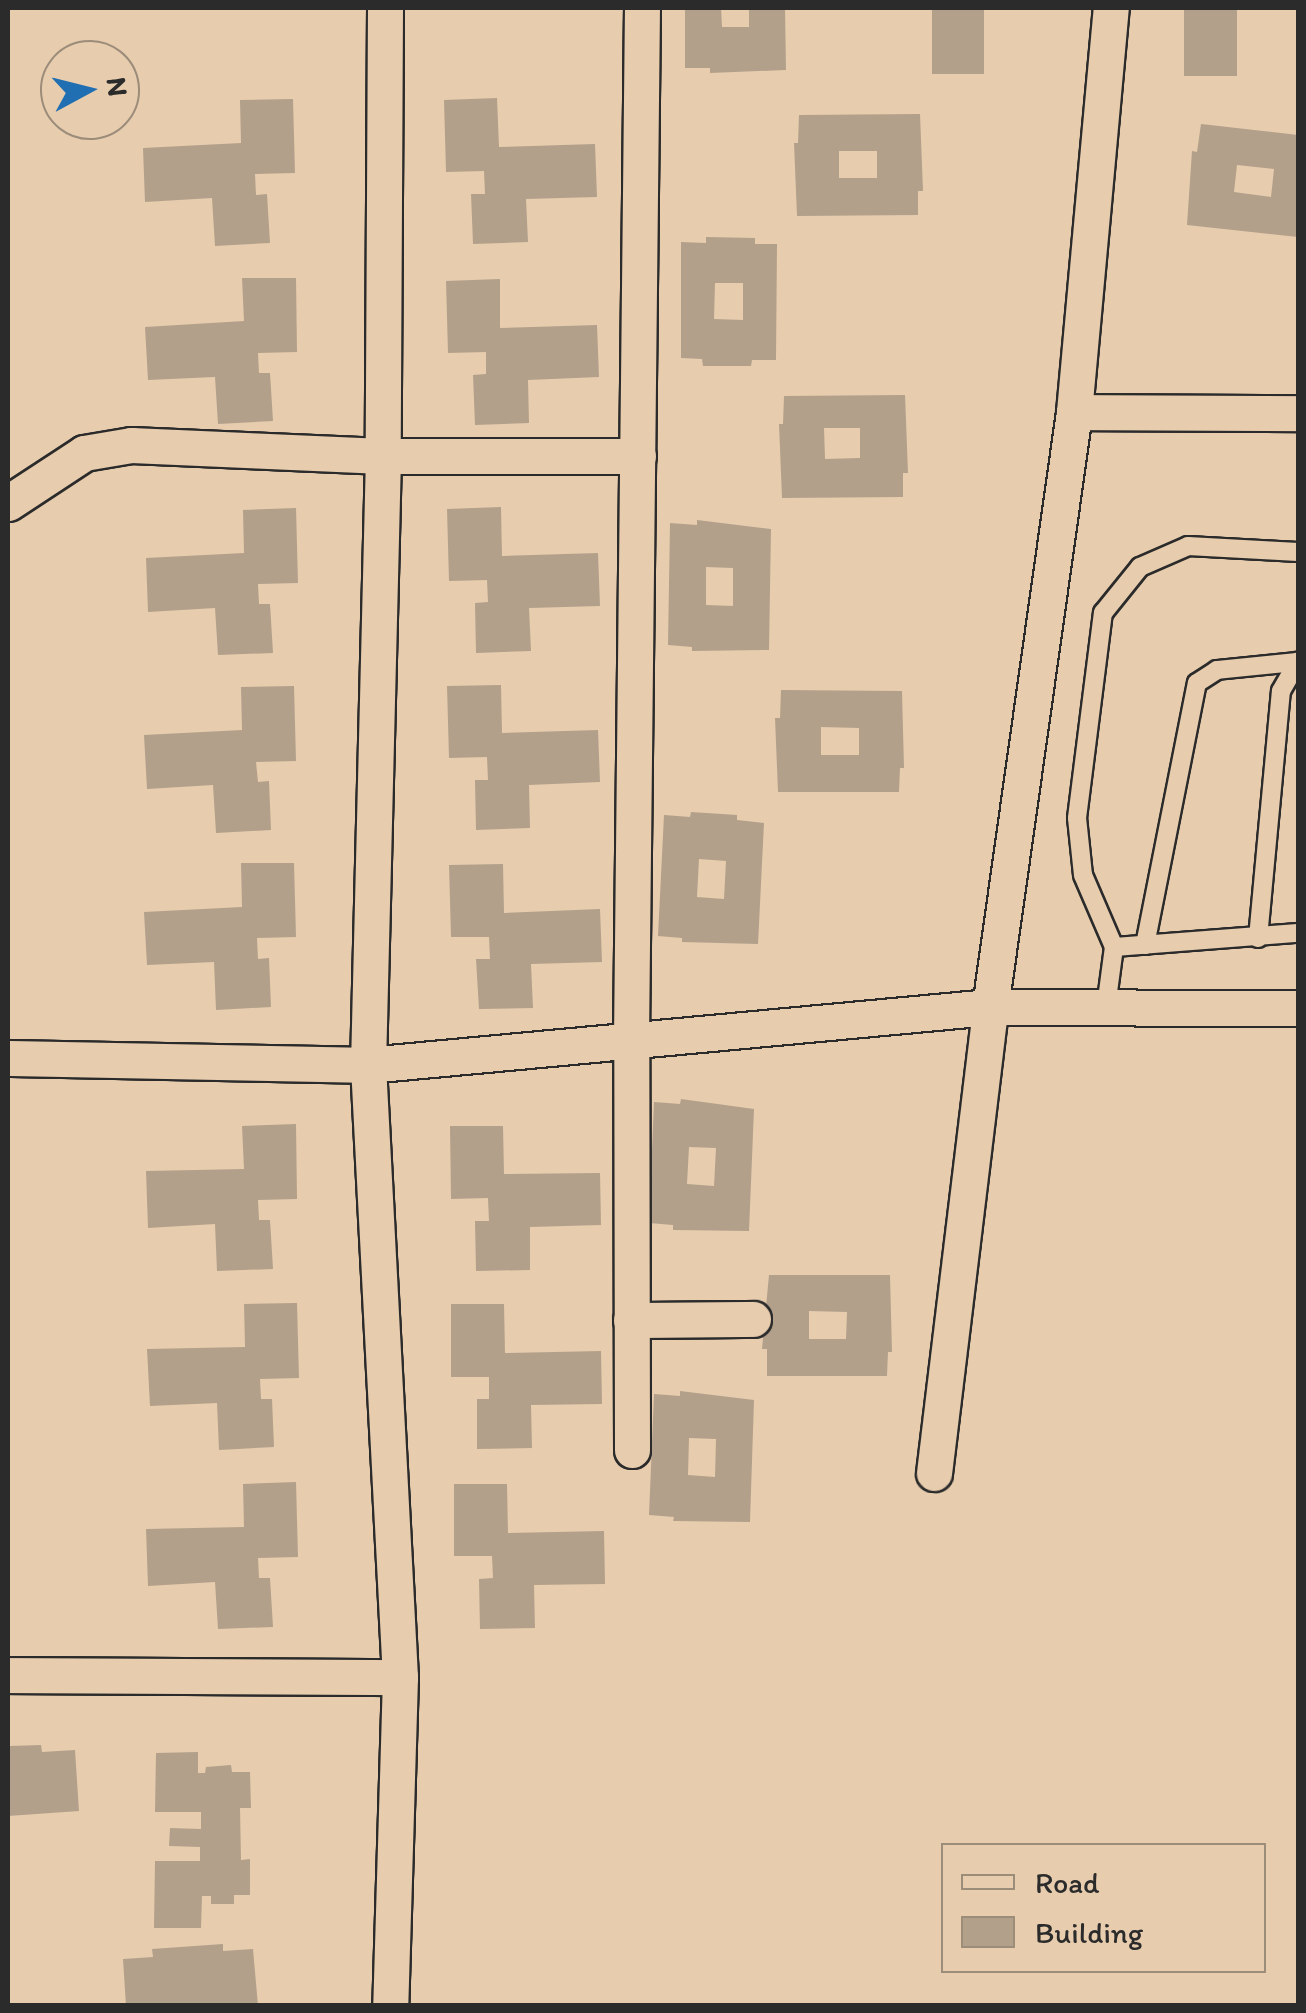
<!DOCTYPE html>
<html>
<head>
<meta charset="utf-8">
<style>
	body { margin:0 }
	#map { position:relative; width:1306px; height:2013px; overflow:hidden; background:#e7ccae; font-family:Itim,sans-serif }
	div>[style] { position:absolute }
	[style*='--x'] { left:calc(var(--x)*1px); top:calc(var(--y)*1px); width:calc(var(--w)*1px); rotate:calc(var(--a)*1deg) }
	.building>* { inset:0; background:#b2a08a; transform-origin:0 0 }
	.roads { filter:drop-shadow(2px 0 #2b2b2b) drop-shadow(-2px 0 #2b2b2b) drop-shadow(0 2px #2b2b2b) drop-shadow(0 -2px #2b2b2b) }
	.service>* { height:18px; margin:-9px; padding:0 9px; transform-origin:9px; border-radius:9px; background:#e7ccae }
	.minor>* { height:35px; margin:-17.5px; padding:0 17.5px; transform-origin:17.5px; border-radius:17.5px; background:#e7ccae }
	span { translate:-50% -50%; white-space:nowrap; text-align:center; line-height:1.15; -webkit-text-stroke:10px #e7ccae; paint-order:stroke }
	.frame { position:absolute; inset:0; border:10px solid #2b2b2b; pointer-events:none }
	.legend { position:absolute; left:941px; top:1843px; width:325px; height:130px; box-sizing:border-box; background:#e7ccae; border:2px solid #9c8c7a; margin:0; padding:12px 18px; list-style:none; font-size:30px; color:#2b2b2b }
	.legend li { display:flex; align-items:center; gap:20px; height:50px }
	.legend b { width:50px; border:2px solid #9c8c7a }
	.north { position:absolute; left:40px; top:40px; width:100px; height:100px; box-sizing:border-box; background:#e7ccae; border:2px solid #9c8c7a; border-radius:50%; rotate:83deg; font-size:28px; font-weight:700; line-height:40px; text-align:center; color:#2b2b2b }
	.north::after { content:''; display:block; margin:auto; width:35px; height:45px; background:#1f6fb2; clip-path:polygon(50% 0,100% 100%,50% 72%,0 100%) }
</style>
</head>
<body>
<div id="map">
	<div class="building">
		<div style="clip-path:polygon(685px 8px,721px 8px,722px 27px,749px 27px,749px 8px,785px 8px,786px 70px,710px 73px,710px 68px,685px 68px)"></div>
		<div style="left:932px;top:8px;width:52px;height:66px"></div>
		<div style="left:1184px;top:8px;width:53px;height:68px"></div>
		<div style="clip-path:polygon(497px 98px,499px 147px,595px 144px,597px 197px,526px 199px,528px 242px,473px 244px,471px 194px,485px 194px,484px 171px,446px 172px,444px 100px)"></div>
		<div style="clip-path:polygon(293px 99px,295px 173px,255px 174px,256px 195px,267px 194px,270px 243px,215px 246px,212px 198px,145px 202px,143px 148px,241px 143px,240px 100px)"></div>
		<div style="clip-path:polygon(evenodd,920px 114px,923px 191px,918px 191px,918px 215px,797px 216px,794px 143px,798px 143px,799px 115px,920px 114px,839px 151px,877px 151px,877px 178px,839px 178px,839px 151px)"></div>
		<div style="clip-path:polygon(evenodd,1201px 124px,1298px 135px,1298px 237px,1187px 225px,1192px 151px,1197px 152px,1201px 124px,1237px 165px,1274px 169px,1271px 197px,1234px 192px,1237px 165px)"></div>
		<div style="clip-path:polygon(evenodd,706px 237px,755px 238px,755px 244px,777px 244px,776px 360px,752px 360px,751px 366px,703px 366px,702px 359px,681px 358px,681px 242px,706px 243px,706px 237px,715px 283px,743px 283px,743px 320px,714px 319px,715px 283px)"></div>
		<div style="clip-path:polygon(242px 278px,296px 278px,297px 352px,258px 353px,259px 373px,270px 373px,273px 421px,218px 424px,215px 377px,148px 380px,145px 327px,244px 321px)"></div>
		<div style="clip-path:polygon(500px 279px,500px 328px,597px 325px,599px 377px,528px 380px,529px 423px,475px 425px,473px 375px,486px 374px,486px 352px,448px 353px,446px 281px)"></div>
		<div style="clip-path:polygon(evenodd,905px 395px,908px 473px,903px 473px,903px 497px,782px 498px,779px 424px,783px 424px,784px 396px,905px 395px,824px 428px,860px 428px,860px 458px,825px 459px,824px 428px)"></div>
		<div style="clip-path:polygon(501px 507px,502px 556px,598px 553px,600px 606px,529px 608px,531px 651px,476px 653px,475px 603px,488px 602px,487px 580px,449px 581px,447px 509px)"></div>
		<div style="clip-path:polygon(296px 508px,298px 583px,258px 584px,259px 604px,270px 604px,273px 653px,218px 655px,215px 608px,148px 612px,146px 558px,244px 553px,243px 510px)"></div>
		<div style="clip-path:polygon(evenodd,697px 520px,771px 529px,769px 650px,692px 651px,692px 647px,668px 645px,670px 523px,697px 525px,697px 520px,706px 567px,733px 568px,733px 606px,706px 605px,706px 567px)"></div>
		<div style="clip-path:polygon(501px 685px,502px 733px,598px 730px,600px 782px,529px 785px,530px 828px,476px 830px,475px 780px,488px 780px,487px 757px,449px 758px,447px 686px)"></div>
		<div style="clip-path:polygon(294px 686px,296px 761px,256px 762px,258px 782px,269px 781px,271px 830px,216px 833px,213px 785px,147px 789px,144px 735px,242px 730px,241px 687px)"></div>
		<div style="clip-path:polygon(evenodd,781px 690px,902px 691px,904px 768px,900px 768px,899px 792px,778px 792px,775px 718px,780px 718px,781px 690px,821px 727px,859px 728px,859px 755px,821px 755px,821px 727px)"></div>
		<div style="clip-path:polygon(evenodd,691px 812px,737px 815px,737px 820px,764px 823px,758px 944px,682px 942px,682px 938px,658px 936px,664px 815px,690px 817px,691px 812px,699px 859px,726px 861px,724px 899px,697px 897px,699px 859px)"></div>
		<div style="clip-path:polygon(241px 863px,294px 863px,296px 937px,257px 938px,258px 959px,269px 958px,271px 1007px,216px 1010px,214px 962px,147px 965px,144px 912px,242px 907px)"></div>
		<div style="clip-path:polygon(503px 864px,504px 913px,600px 909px,602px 962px,531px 964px,533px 1008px,479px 1009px,476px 959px,490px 959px,489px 937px,451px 937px,449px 865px)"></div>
		<div style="clip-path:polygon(evenodd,681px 1099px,754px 1109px,749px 1231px,673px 1230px,673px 1225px,649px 1223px,654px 1102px,680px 1104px,681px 1099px,689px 1147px,716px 1148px,714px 1186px,687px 1184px,689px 1147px)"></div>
		<div style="clip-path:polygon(296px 1124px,297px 1199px,258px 1200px,259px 1220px,270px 1220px,273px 1269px,217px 1271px,215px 1224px,148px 1228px,146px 1171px,244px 1169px,242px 1126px)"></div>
		<div style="clip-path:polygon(450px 1126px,503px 1126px,504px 1174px,600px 1173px,601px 1225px,530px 1227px,530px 1270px,476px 1271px,475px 1221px,489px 1221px,488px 1198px,451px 1199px)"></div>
		<div style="clip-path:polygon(evenodd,769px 1275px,890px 1275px,892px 1352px,888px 1352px,887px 1376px,767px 1376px,767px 1349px,762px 1349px,769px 1275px,809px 1311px,847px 1312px,846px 1339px,809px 1339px,809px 1311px)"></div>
		<div style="clip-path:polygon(297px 1303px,299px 1378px,260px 1379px,261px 1399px,272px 1399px,274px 1447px,219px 1450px,217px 1403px,150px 1406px,147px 1349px,245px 1347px,244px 1304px)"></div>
		<div style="clip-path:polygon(451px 1304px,504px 1304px,505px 1353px,601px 1351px,602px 1404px,531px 1405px,532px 1448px,477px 1449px,477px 1399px,489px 1399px,489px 1377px,451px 1377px)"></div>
		<div style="clip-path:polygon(evenodd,680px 1391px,754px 1400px,750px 1522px,673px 1521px,674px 1517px,649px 1515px,654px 1394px,680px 1396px,680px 1391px,689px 1438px,716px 1439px,715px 1477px,688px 1475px,689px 1438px)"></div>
		<div style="clip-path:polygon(296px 1482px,298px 1557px,258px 1558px,259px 1578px,270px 1578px,273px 1627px,218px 1629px,215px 1582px,148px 1586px,146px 1529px,244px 1527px,243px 1484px)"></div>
		<div style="clip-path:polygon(454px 1484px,507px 1484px,508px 1533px,604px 1531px,605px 1584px,534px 1585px,535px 1628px,480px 1629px,479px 1579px,493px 1578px,492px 1556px,454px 1556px)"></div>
		<div style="clip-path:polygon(41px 1745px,42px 1752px,75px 1750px,79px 1811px,8px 1816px,10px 1746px)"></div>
		<div style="clip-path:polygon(198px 1752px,198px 1773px,205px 1773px,206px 1767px,231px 1765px,232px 1772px,250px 1772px,251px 1808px,240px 1808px,241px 1860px,250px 1859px,250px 1895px,234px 1895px,234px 1904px,211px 1904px,211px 1896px,202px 1896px,201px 1928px,154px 1928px,155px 1861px,200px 1861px,200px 1847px,169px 1846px,170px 1828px,201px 1829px,201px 1812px,155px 1812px,156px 1753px)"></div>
		<div style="clip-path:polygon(223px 1944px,223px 1951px,253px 1949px,258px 2006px,126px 2006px,123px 1959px,153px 1957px,152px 1949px)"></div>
	</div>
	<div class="roads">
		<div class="service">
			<div style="--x:1258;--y:938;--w:248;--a:-84.7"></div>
			<div style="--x:1281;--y:691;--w:34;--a:-60"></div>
			<div style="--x:1145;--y:945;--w:267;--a:-78.8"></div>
			<div style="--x:1197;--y:683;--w:24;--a:-33"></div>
			<div style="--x:1217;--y:670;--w:79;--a:-5.8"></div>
			<div style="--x:1114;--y:947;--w:185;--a:-4.4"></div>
			<div style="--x:1106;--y:1007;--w:61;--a:-82.4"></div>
			<div style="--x:1114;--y:947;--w:78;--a:-113.3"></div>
			<div style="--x:1083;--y:875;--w:57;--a:-96"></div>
			<div style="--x:1077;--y:818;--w:207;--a:-82.8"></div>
			<div style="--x:1103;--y:613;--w:59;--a:-51.2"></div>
			<div style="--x:1140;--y:567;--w:52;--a:-23.6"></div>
			<div style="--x:1188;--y:546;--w:110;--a:3.1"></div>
		</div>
		<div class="minor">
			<div style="--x:385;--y:8;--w:448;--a:90.3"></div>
			<div style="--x:383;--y:456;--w:609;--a:91.41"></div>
			<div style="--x:368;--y:1065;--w:613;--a:87.01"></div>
			<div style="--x:400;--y:1677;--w:329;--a:91.7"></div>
			<div style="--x:1074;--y:412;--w:224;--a:0.3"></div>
			<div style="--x:8;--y:503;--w:91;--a:-33.3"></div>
			<div style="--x:84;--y:453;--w:48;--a:-9.7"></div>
			<div style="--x:131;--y:445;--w:252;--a:2.5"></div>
			<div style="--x:383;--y:456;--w:255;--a:0"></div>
			<div style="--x:8;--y:1058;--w:360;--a:1.1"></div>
			<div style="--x:368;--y:1065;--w:625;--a:-5.33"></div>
			<div style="--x:990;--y:1007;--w:308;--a:0.2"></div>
			<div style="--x:631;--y:1320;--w:122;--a:-0.5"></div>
			<div style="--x:632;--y:1450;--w:411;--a:-90.1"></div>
			<div style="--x:631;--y:1039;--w:1031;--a:-89.39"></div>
			<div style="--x:934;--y:1473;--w:469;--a:-83.1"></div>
			<div style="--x:990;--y:1007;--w:601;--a:-81.96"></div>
			<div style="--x:1074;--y:412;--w:406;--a:-84.8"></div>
			<div style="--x:8;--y:1675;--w:392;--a:0.3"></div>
		</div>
	</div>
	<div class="frame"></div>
	<ul class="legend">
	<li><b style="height:12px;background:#e7ccae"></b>Road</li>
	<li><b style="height:28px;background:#b2a08a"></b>Building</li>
	</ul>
	<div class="north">N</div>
</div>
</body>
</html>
